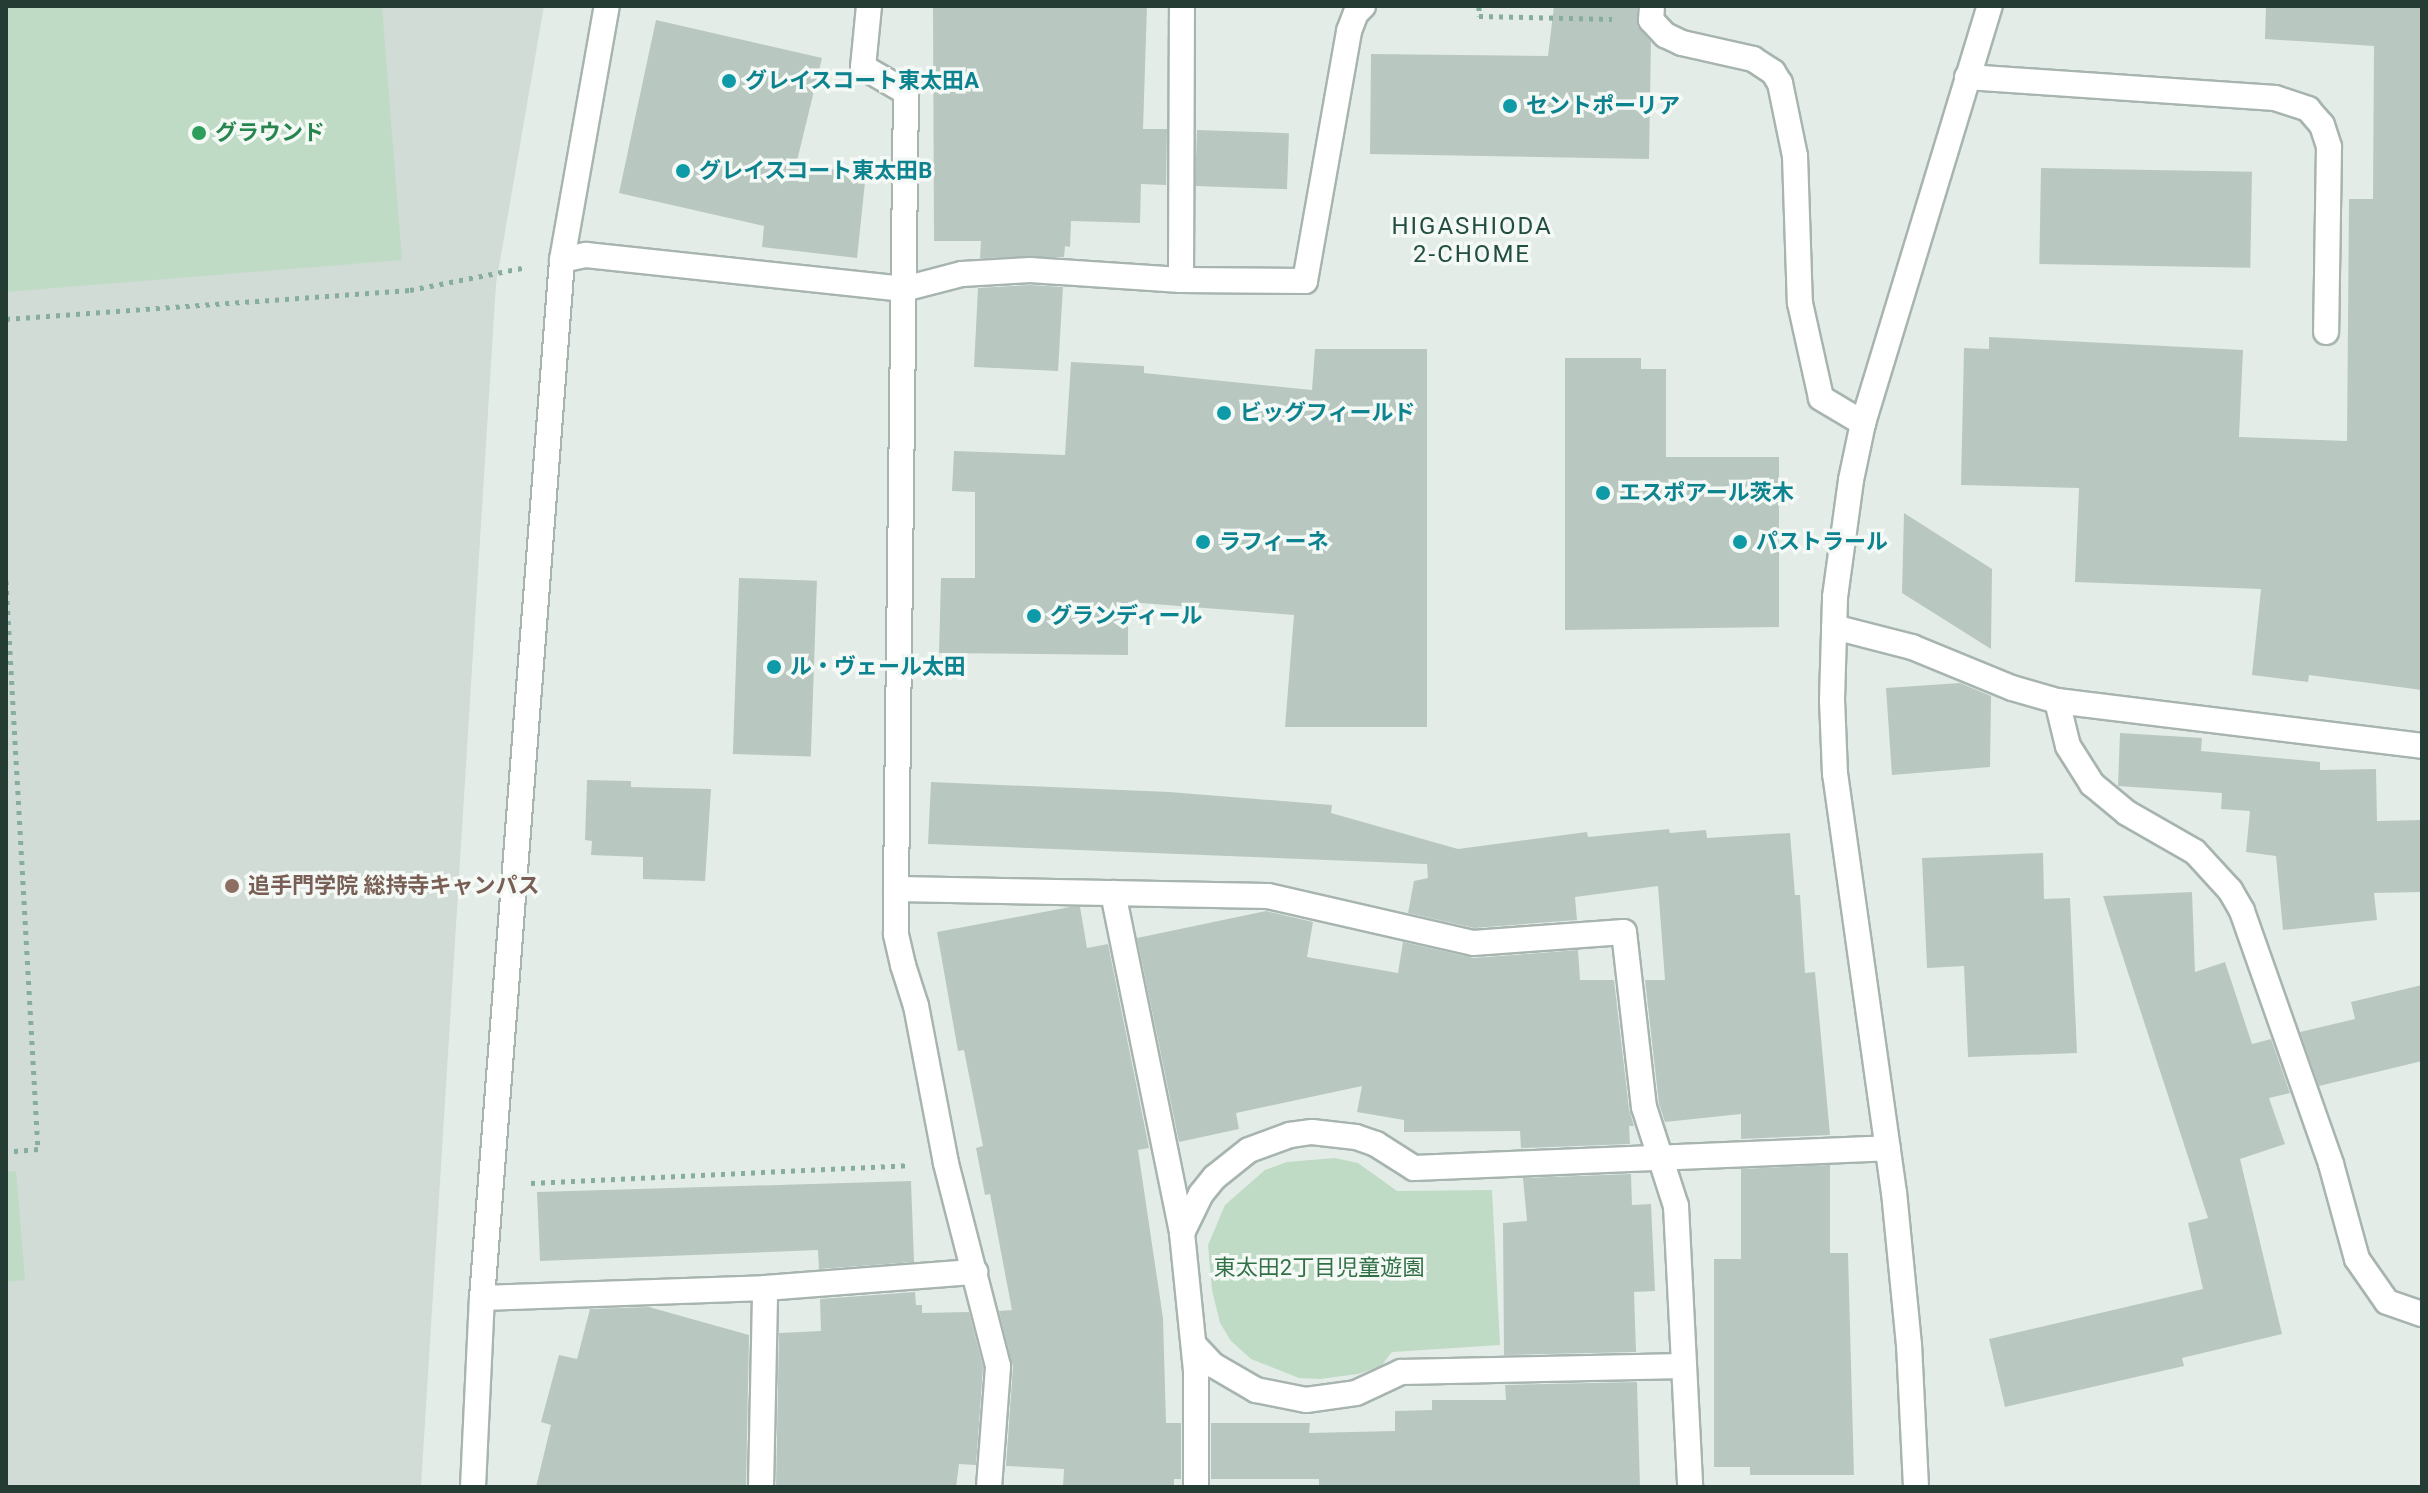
<!DOCTYPE html>
<html>
<head>
<meta charset="utf-8">
<style>
	body { margin:0 }
	#map { position:relative; width:2428px; height:1493px; overflow:hidden; background:#e4ece8; font-family:Roboto,"Noto Sans JP",sans-serif }
	div>[style] { position:absolute }
	[style*='--x'] { left:calc(var(--x)*1px); top:calc(var(--y)*1px); width:calc(var(--w)*1px); rotate:calc(var(--a)*1deg) }
	.built>* { inset:0; background:#d2dcd7 }
	.green>* { inset:0; background:#bfdbc5 }
	.building>* { inset:0; background:#b9c7c1; transform-origin:0 0 }
	.path>* { height:5px; margin-top:-2.5px; transform-origin:0; background:repeating-linear-gradient(90deg,#87ad9f 0 4px,transparent 0 10px) }
	.roads { filter:drop-shadow(2px 0 #a7b4af) drop-shadow(-2px 0 #a7b4af) drop-shadow(0 2px #a7b4af) drop-shadow(0 -2px #a7b4af) }
	.lane>* { height:24px; margin:-12px; padding:0 12px; transform-origin:12px; border-radius:12px; background:#fff }
	.street>* { height:24px; margin:-12px; padding:0 12px; transform-origin:12px; border-radius:12px; background:#fff }
	.secondary>* { height:24px; margin:-12px; padding:0 12px; transform-origin:12px; border-radius:12px; background:#fff }
	.dots>* { width:22px; height:22px; translate:-50% -50%; box-sizing:border-box; border:4px solid #f4f9f6; border-radius:50% }
	span { translate:-50% -50%; white-space:nowrap; text-align:center; line-height:1.15; -webkit-text-stroke:7px #f4f9f6; paint-order:stroke }
	.culture-label { font-size:22px; color:#0d838f; font-weight:700 }
	.left { translate:0 -50%; text-align:left }
	.leisure-label { font-size:22px; color:#27864d; font-weight:700 }
	.education-label { font-size:22px; color:#785e54; font-weight:700 }
	.park-label { font-size:22px; color:#327047 }
	.neighbourhood-label { font-size:24px; color:#224d41; letter-spacing:2px }
	.frame { position:absolute; inset:0; border:8px solid #253c35; pointer-events:none }
</style>
</head>
<body>
<div id="map">
	<div class="built">
		<div style="clip-path:polygon(6px 6px,544px 6px,496px 284px,421px 1487px,6px 1487px)"></div>
	</div>
	<div class="green">
		<div style="clip-path:polygon(6px 6px,382px 6px,402px 260px,6px 292px)"></div>
		<div style="clip-path:polygon(1335px 1158px,1358px 1163px,1397px 1191px,1492px 1190px,1500px 1345px,1392px 1352px,1381px 1366px,1358px 1374px,1320px 1379px,1299px 1378px,1251px 1359px,1231px 1341px,1220px 1323px,1212px 1290px,1208px 1245px,1225px 1205px,1265px 1170px,1287px 1162px)"></div>
		<div style="clip-path:polygon(16px 1171px,25px 1280px,6px 1282px,6px 1172px)"></div>
	</div>
	<div class="building">
		<div style="clip-path:polygon(933px 6px,1147px 6px,1143px 129px,1167px 129px,1166px 185px,1141px 184px,1140px 223px,1071px 221px,1070px 247px,1065px 246px,1064px 257px,980px 258px,981px 241px,934px 241px)"></div>
		<div style="clip-path:polygon(1554px 6px,1637px 6px,1637px 26px,1651px 42px,1649px 159px,1370px 154px,1371px 54px,1548px 56px)"></div>
		<div style="clip-path:polygon(2266px 6px,2422px 6px,2422px 690px,2309px 675px,2308px 682px,2252px 675px,2261px 589px,2075px 582px,2079px 488px,1961px 485px,1964px 348px,1989px 349px,1989px 337px,2243px 350px,2239px 437px,2347px 441px,2349px 199px,2373px 199px,2374px 46px,2265px 39px)"></div>
		<div style="clip-path:polygon(656px 20px,822px 58px,796px 165px,866px 173px,857px 258px,762px 247px,764px 226px,619px 193px)"></div>
		<div style="left:1197px;top:130px;width:92px;height:56px;rotate:2deg"></div>
		<div style="left:2041px;top:168px;width:211px;height:96px;rotate:1deg"></div>
		<div style="clip-path:polygon(1030px 285px,1063px 287px,1058px 371px,974px 367px,978px 288px)"></div>
		<div style="clip-path:polygon(1315px 349px,1427px 349px,1427px 727px,1285px 727px,1294px 615px,1128px 602px,1128px 655px,939px 653px,941px 578px,975px 578px,975px 492px,952px 491px,954px 451px,1065px 455px,1071px 362px,1144px 366px,1144px 373px,1312px 390px)"></div>
		<div style="clip-path:polygon(1565px 358px,1641px 358px,1641px 369px,1666px 369px,1666px 457px,1779px 457px,1779px 627px,1565px 630px)"></div>
		<div style="clip-path:polygon(1904px 513px,1992px 569px,1991px 649px,1902px 593px)"></div>
		<div style="left:739px;top:578px;width:78px;height:176px;rotate:2deg"></div>
		<div style="clip-path:polygon(1960px 683px,1991px 696px,1990px 767px,1892px 775px,1886px 688px)"></div>
		<div style="clip-path:polygon(2120px 733px,2202px 738px,2201px 751px,2320px 762px,2320px 770px,2376px 769px,2377px 821px,2422px 820px,2422px 892px,2374px 893px,2377px 920px,2283px 930px,2276px 856px,2246px 852px,2250px 811px,2221px 809px,2222px 793px,2118px 786px)"></div>
		<div style="clip-path:polygon(587px 780px,631px 781px,631px 787px,711px 789px,705px 881px,643px 879px,643px 857px,591px 855px,592px 841px,585px 840px)"></div>
		<div style="clip-path:polygon(931px 782px,1169px 792px,1332px 805px,1331px 813px,1458px 849px,1587px 832px,1588px 837px,1669px 829px,1670px 833px,1706px 830px,1707px 838px,1790px 833px,1795px 895px,1800px 895px,1805px 973px,1815px 972px,1830px 1135px,1741px 1139px,1741px 1114px,1665px 1122px,1659px 1104px,1645px 980px,1665px 980px,1658px 886px,1575px 897px,1577px 920px,1474px 928px,1408px 913px,1414px 881px,1428px 878px,1427px 864px,928px 844px)"></div>
		<div style="clip-path:polygon(2043px 853px,2044px 899px,2070px 898px,2077px 1053px,1968px 1057px,1964px 966px,1927px 968px,1922px 858px)"></div>
		<div style="clip-path:polygon(2192px 892px,2195px 972px,2225px 962px,2252px 1044px,2271px 1039px,2290px 1093px,2269px 1098px,2285px 1144px,2240px 1159px,2282px 1334px,2182px 1358px,2184px 1366px,2005px 1407px,1989px 1339px,2203px 1289px,2188px 1223px,2208px 1218px,2103px 896px)"></div>
		<div style="clip-path:polygon(1070px 907px,1080px 907px,1087px 948px,1108px 944px,1149px 1148px,1138px 1150px,1163px 1318px,1166px 1423px,1181px 1423px,1181px 1479px,1174px 1479px,1174px 1486px,1063px 1487px,1064px 1469px,1006px 1466px,1013px 1367px,999px 1311px,1012px 1310px,990px 1194px,985px 1195px,976px 1148px,983px 1146px,964px 1050px,958px 1051px,937px 932px)"></div>
		<div style="clip-path:polygon(1266px 911px,1313px 922px,1307px 957px,1398px 973px,1403px 942px,1474px 958px,1578px 950px,1580px 980px,1614px 980px,1629px 1109px,1634px 1126px,1629px 1126px,1630px 1144px,1521px 1148px,1520px 1131px,1404px 1132px,1404px 1120px,1357px 1112px,1362px 1086px,1236px 1113px,1239px 1129px,1179px 1142px,1137px 938px)"></div>
		<div style="clip-path:polygon(2422px 985px,2422px 1061px,2319px 1086px,2300px 1032px,2355px 1019px,2351px 1002px)"></div>
		<div style="clip-path:polygon(1830px 1165px,1830px 1253px,1848px 1253px,1854px 1475px,1750px 1475px,1750px 1467px,1714px 1467px,1714px 1259px,1741px 1259px,1741px 1169px)"></div>
		<div style="clip-path:polygon(1631px 1174px,1632px 1205px,1651px 1204px,1655px 1291px,1634px 1292px,1636px 1352px,1504px 1355px,1503px 1223px,1527px 1221px,1523px 1178px)"></div>
		<div style="clip-path:polygon(911px 1181px,914px 1262px,819px 1269px,818px 1250px,540px 1261px,537px 1192px)"></div>
		<div style="clip-path:polygon(915px 1292px,916px 1305px,922px 1305px,922px 1313px,969px 1312px,983px 1367px,976px 1465px,959px 1464px,956px 1487px,776px 1487px,779px 1333px,821px 1331px,820px 1299px)"></div>
		<div style="clip-path:polygon(649px 1307px,749px 1335px,746px 1487px,536px 1487px,551px 1425px,541px 1422px,559px 1355px,577px 1359px,590px 1309px)"></div>
		<div style="clip-path:polygon(1637px 1382px,1640px 1487px,1319px 1487px,1319px 1479px,1211px 1479px,1211px 1423px,1310px 1423px,1309px 1433px,1395px 1431px,1395px 1411px,1432px 1410px,1432px 1400px,1506px 1400px,1505px 1385px)"></div>
	</div>
	<div class="path">
		<div style="--x:1479;--y:6;--w:10;--a:90"></div>
		<div style="--x:1479;--y:16;--w:133;--a:1.3"></div>
		<div style="--x:6;--y:319;--w:405;--a:-4.1"></div>
		<div style="--x:410;--y:290;--w:114;--a:-11.1"></div>
		<div style="--x:6;--y:581;--w:569;--a:86.78"></div>
		<div style="--x:38;--y:1149;--w:32;--a:175"></div>
		<div style="--x:531;--y:1183;--w:378;--a:-2.7"></div>
	</div>
	<div class="roads">
		<div class="lane">
			<div style="--x:1967;--y:77;--w:309;--a:3.9"></div>
			<div style="--x:2275;--y:98;--w:35;--a:18"></div>
			<div style="--x:2308;--y:109;--w:21;--a:49"></div>
			<div style="--x:2322;--y:125;--w:23;--a:72"></div>
			<div style="--x:2329;--y:147;--w:185;--a:90.9"></div>
		</div>
		<div class="street">
			<div style="--x:869;--y:6;--w:61;--a:95.6"></div>
			<div style="--x:863;--y:67;--w:50;--a:30.2"></div>
			<div style="--x:906;--y:92;--w:797;--a:90.72"></div>
			<div style="--x:1652;--y:6;--w:14;--a:94"></div>
			<div style="--x:1651;--y:20;--w:21;--a:47"></div>
			<div style="--x:1665;--y:35;--w:19;--a:25"></div>
			<div style="--x:1682;--y:43;--w:73;--a:12.7"></div>
			<div style="--x:1753;--y:59;--w:24;--a:33"></div>
			<div style="--x:1773;--y:72;--w:13;--a:58"></div>
			<div style="--x:1780;--y:83;--w:75;--a:78.4"></div>
			<div style="--x:1795;--y:156;--w:147;--a:88.1"></div>
			<div style="--x:1800;--y:303;--w:97;--a:77.5"></div>
			<div style="--x:1821;--y:398;--w:49;--a:30.8"></div>
			<div style="--x:562;--y:260;--w:25;--a:-12"></div>
			<div style="--x:586;--y:255;--w:320;--a:6.1"></div>
			<div style="--x:904;--y:289;--w:60;--a:-14.5"></div>
			<div style="--x:962;--y:274;--w:68;--a:-3.4"></div>
			<div style="--x:1030;--y:270;--w:151;--a:3.8"></div>
			<div style="--x:1181;--y:280;--w:124;--a:0.5"></div>
			<div style="--x:1305;--y:281;--w:254;--a:-80"></div>
			<div style="--x:1349;--y:31;--w:19;--a:-69"></div>
			<div style="--x:1356;--y:13;--w:10;--a:-45"></div>
			<div style="--x:1181;--y:280;--w:274;--a:-89.8"></div>
			<div style="--x:1834;--y:627;--w:81;--a:14.4"></div>
			<div style="--x:1912;--y:647;--w:108;--a:22.3"></div>
			<div style="--x:2012;--y:688;--w:47;--a:16.1"></div>
			<div style="--x:2057;--y:701;--w:368;--a:7"></div>
			<div style="--x:2057;--y:701;--w:46;--a:76.3"></div>
			<div style="--x:2068;--y:746;--w:45;--a:57.7"></div>
			<div style="--x:2092;--y:784;--w:45;--a:39.6"></div>
			<div style="--x:2127;--y:813;--w:78;--a:29.8"></div>
			<div style="--x:2195;--y:852;--w:52;--a:47.4"></div>
			<div style="--x:2230;--y:890;--w:24;--a:60"></div>
			<div style="--x:2242;--y:911;--w:268;--a:70.6"></div>
			<div style="--x:2331;--y:1164;--w:98;--a:74.7"></div>
			<div style="--x:2357;--y:1259;--w:52;--a:55.1"></div>
			<div style="--x:2387;--y:1302;--w:37;--a:19"></div>
			<div style="--x:1113;--y:893;--w:347;--a:78.5"></div>
			<div style="--x:1182;--y:1233;--w:138;--a:84.2"></div>
			<div style="--x:1196;--y:1370;--w:117;--a:90"></div>
			<div style="--x:1182;--y:1233;--w:43;--a:-64"></div>
			<div style="--x:1201;--y:1194;--w:22;--a:-51"></div>
			<div style="--x:1215;--y:1177;--w:43;--a:-38.5"></div>
			<div style="--x:1249;--y:1150;--w:44;--a:-20.1"></div>
			<div style="--x:1290;--y:1135;--w:22;--a:-8"></div>
			<div style="--x:1312;--y:1132;--w:44;--a:6.5"></div>
			<div style="--x:1356;--y:1137;--w:21;--a:19"></div>
			<div style="--x:1376;--y:1144;--w:45;--a:32.3"></div>
			<div style="--x:1414;--y:1168;--w:474;--a:-2.4"></div>
			<div style="--x:482;--y:1298;--w:283;--a:-2"></div>
			<div style="--x:765;--y:1288;--w:211;--a:-4.4"></div>
			<div style="--x:1195;--y:1346;--w:26;--a:47"></div>
			<div style="--x:1213;--y:1365;--w:50;--a:30.2"></div>
			<div style="--x:1256;--y:1390;--w:51;--a:11.3"></div>
			<div style="--x:1306;--y:1400;--w:50;--a:-8"></div>
			<div style="--x:1356;--y:1393;--w:50;--a:-25"></div>
			<div style="--x:1401;--y:1372;--w:283;--a:-1.2"></div>
			<div style="--x:473;--y:1487;--w:189;--a:-87.3"></div>
			<div style="--x:482;--y:1298;--w:1041;--a:-85.59"></div>
			<div style="--x:562;--y:260;--w:258;--a:-80"></div>
			<div style="--x:761;--y:1487;--w:199;--a:-88.8"></div>
			<div style="--x:989;--y:1487;--w:121;--a:-85.7"></div>
			<div style="--x:998;--y:1366;--w:210;--a:-104.4"></div>
			<div style="--x:946;--y:1163;--w:160;--a:-100.8"></div>
			<div style="--x:916;--y:1006;--w:43;--a:-107.6"></div>
			<div style="--x:903;--y:965;--w:32;--a:-103"></div>
			<div style="--x:896;--y:934;--w:45;--a:-90"></div>
			<div style="--x:896;--y:889;--w:372;--a:1.1"></div>
			<div style="--x:1268;--y:896;--w:210;--a:12.9"></div>
			<div style="--x:1473;--y:943;--w:151;--a:-4.2"></div>
			<div style="--x:1624;--y:932;--w:176;--a:83.5"></div>
			<div style="--x:1644;--y:1107;--w:104;--a:72.1"></div>
			<div style="--x:1676;--y:1206;--w:281;--a:87.1"></div>
		</div>
		<div class="secondary">
			<div style="--x:1916;--y:1487;--w:142;--a:-92.8"></div>
			<div style="--x:1909;--y:1345;--w:153;--a:-95.6"></div>
			<div style="--x:1894;--y:1193;--w:423;--a:-98"></div>
			<div style="--x:1835;--y:774;--w:74;--a:-92.3"></div>
			<div style="--x:1832;--y:700;--w:103;--a:-88.3"></div>
			<div style="--x:1835;--y:597;--w:118;--a:-82.2"></div>
			<div style="--x:1851;--y:480;--w:58;--a:-78.1"></div>
			<div style="--x:1863;--y:423;--w:436;--a:-73.1"></div>
		</div>
	</div>
	<div class="dots">
		<div style="left:729px;top:81px;background:#0f9aa8"></div>
		<div style="left:1510px;top:106px;background:#0f9aa8"></div>
		<div style="left:199px;top:133px;background:#2e9e5b"></div>
		<div style="left:683px;top:171px;background:#0f9aa8"></div>
		<div style="left:1224px;top:413px;background:#0f9aa8"></div>
		<div style="left:1603px;top:493px;background:#0f9aa8"></div>
		<div style="left:1203px;top:542px;background:#0f9aa8"></div>
		<div style="left:1740px;top:542px;background:#0f9aa8"></div>
		<div style="left:1034px;top:616px;background:#0f9aa8"></div>
		<div style="left:774px;top:667px;background:#0f9aa8"></div>
		<div style="left:232px;top:886px;background:#8d6e63"></div>
	</div>
	<div class="culture-label">
		<span class="left" style="left:745px;top:81px">グレイスコート東太田A</span>
		<span class="left" style="left:1526px;top:106px">セントポーリア</span>
		<span class="left" style="left:699px;top:171px">グレイスコート東太田B</span>
		<span class="left" style="left:1240px;top:413px">ビッグフィールド</span>
		<span class="left" style="left:1619px;top:493px">エスポアール茨木</span>
		<span class="left" style="left:1219px;top:542px">ラフィーネ</span>
		<span class="left" style="left:1756px;top:542px">パストラール</span>
		<span class="left" style="left:1050px;top:616px">グランディール</span>
		<span class="left" style="left:790px;top:667px">ル・ヴェール太田</span>
	</div>
	<div class="leisure-label">
		<span class="left" style="left:215px;top:133px">グラウンド</span>
	</div>
	<div class="education-label">
		<span class="left" style="left:248px;top:886px">追手門学院 総持寺キャンパス</span>
	</div>
	<div class="park-label">
		<span style="left:1319px;top:1268px">東太田2丁目児童遊園</span>
	</div>
	<div class="neighbourhood-label">
		<span style="left:1472px;top:241px">HIGASHIODA<br>2-CHOME</span>
	</div>
	<div class="frame"></div>
</div>
</body>
</html>
